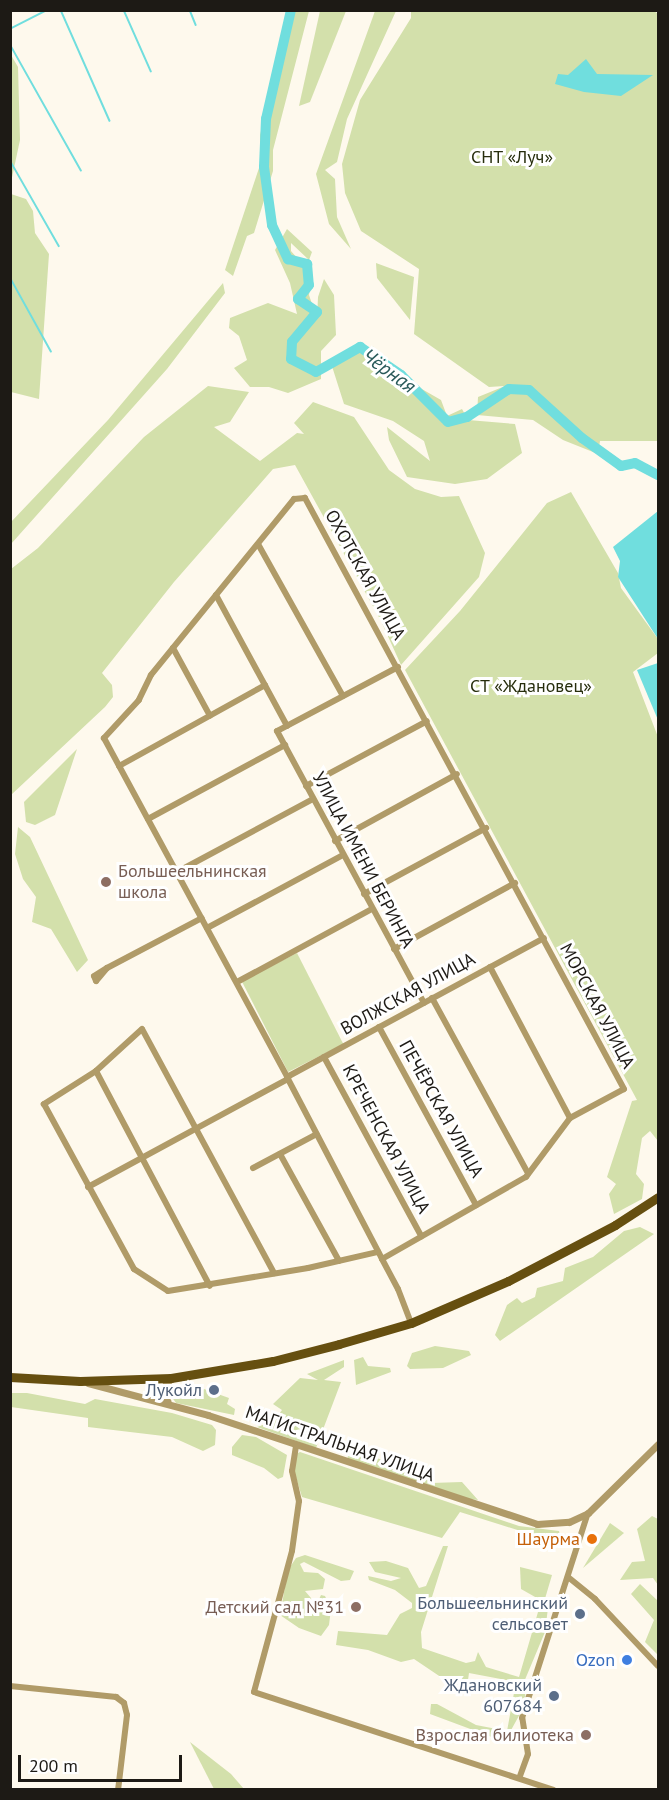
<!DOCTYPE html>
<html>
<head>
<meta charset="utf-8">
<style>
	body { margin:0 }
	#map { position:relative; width:669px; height:1800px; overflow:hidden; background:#fef9ed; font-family:"PT Sans",sans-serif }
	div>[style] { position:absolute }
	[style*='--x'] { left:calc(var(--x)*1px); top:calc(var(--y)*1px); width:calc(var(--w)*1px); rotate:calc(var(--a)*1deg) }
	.green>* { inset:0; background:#d3e0ab; transform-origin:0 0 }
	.water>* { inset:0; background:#70dede }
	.stream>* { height:1.5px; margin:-0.75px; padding:0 0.75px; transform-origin:0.75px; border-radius:0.75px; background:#70dede }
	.river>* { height:10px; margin:-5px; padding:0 5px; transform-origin:5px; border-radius:5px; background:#70dede }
	.minor>* { height:6px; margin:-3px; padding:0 3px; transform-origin:3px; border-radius:3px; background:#b09b68 }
	.tertiary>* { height:7px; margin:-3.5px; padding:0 3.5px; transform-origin:3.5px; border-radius:3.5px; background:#b09b68 }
	.primary>* { height:9px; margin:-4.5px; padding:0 4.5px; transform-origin:4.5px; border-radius:4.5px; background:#664f10 }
	.dots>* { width:16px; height:16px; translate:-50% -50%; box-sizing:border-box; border:3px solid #fff; border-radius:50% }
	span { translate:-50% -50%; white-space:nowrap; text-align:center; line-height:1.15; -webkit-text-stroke:6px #fff; paint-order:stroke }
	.park-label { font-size:18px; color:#272e0d }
	.street-label { font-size:18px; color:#1d1a15 }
	.education-label { font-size:18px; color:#785e54 }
	.left { translate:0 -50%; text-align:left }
	.right { translate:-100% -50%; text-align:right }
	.service-label { font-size:18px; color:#4e5e75 }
	.food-label { font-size:18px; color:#c56008 }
	.shop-label { font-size:18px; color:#366cbe }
	.water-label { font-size:20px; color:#295a5a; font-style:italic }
	.frame { position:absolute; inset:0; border:12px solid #1d1a15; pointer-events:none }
	.scale { position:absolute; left:18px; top:1755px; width:164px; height:27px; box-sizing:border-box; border:3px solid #1d1a15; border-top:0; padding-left:8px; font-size:18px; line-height:21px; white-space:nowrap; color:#1d1a15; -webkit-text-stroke:4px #fff; paint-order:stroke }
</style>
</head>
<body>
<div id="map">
	<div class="green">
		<div style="clip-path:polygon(653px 10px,658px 14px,658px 441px,600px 441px,598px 454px,563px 440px,533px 420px,477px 415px,478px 397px,505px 386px,489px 387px,414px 334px,419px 269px,361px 231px,345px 193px,342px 164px,360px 100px,411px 18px,411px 11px)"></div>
		<div style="clip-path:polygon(293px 11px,309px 11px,273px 150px,273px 171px,254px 233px,247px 236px,233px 276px,225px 270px,260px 165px,260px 135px)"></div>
		<div style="clip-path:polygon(320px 11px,346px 11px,310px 102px,299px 106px)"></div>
		<div style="clip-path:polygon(375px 11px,396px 11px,347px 119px,337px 162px,325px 170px,335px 179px,337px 217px,351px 249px,329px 224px,316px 174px)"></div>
		<div style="clip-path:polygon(11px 55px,18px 67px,20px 140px,11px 182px)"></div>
		<div style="clip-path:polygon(11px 194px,26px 199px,33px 211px,35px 233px,49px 254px,39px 399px,11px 392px)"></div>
		<div style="clip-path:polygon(287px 229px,312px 252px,309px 260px,291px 243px,291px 251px,312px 275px,309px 295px,317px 319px,318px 297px,324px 279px,334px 295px,336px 335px,321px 351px,321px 379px,288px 393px,269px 387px,250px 387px,234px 368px,247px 360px,239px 336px,229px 328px,230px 318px,268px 303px,297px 314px,290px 283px,275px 250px)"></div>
		<div style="clip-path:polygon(376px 263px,414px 277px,410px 320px,377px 278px)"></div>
		<div style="clip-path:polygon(223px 283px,225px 293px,167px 369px,11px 544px,11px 522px,108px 420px)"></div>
		<div style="clip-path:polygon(373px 346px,380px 365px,441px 400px,447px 416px,462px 409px,468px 420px,515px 424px,522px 453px,487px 479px,455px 484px,407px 477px,389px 440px,387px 427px,430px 461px,424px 441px,393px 421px,344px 404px,330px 360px)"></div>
		<div style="clip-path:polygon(208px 386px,249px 392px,230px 422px,214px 427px,260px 461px,297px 433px,304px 434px,294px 423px,313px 402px,354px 417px,389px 470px,415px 489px,441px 497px,459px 496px,485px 553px,479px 577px,401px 665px,381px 621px,295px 465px,273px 469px,174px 582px,102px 673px,112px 685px,113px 697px,105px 707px,11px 795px,11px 569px,38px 548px,144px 437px)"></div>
		<div style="clip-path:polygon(571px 492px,618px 573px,621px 588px,658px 639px,658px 653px,633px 672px,658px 737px,658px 1141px,650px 1131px,642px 1138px,636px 1174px,644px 1184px,642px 1199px,614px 1214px,609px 1194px,616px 1184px,607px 1177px,632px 1101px,637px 1100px,405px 670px,460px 611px,547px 503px)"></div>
		<div style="clip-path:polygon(77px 749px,55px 815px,35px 825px,26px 822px,24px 802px)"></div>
		<div style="clip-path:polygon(18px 827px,30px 837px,88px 960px,77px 972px,51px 929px,32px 922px,36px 897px,23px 879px,15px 854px)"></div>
		<div style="left:297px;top:953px;width:102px;height:62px;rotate:63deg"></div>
		<div style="clip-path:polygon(640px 1227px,654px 1234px,500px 1341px,495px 1335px,507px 1305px,517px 1298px,522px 1303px,535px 1297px,537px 1288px,563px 1281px,565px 1268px,593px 1257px,624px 1231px)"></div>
		<div style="clip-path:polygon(435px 1346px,469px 1351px,471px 1355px,443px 1368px,410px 1369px,407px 1366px,412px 1353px)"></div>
		<div style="clip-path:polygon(363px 1357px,368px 1366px,390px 1368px,391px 1372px,356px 1385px,354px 1360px)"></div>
		<div style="clip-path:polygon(344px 1360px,344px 1367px,324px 1380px,341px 1382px,316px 1448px,257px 1427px,274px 1421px,282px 1410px,273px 1404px,300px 1378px,318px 1380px,307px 1374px)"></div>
		<div style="clip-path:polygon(175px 1387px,197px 1395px,204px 1389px,229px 1398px,227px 1404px,235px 1409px,234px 1415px,176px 1403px,167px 1390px)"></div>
		<div style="clip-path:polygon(27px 1393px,85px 1404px,95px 1399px,172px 1413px,212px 1425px,216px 1430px,215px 1445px,203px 1451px,172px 1437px,88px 1427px,88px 1418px,11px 1407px,11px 1393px)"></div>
		<div style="clip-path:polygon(242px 1435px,256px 1437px,287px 1455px,283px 1477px,278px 1479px,264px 1468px,232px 1455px,232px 1447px)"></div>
		<div style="clip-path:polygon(359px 1449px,371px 1457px,415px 1467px,431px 1483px,462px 1482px,478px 1500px,462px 1498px,347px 1460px,349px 1452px)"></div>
		<div style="clip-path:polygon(300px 1452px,519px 1526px,559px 1531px,560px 1536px,527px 1533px,460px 1512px,442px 1538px,302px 1497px,294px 1471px,296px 1454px)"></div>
		<div style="clip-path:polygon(652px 1516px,658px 1519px,658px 1585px,653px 1578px,620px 1580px,632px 1562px,645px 1561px,637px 1529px)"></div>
		<div style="clip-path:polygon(610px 1523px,624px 1533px,583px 1568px)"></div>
		<div style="clip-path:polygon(443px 1546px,448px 1546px,421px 1632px,422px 1648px,466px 1663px,475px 1661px,478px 1652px,486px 1667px,519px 1677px,538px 1612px,548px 1608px,545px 1632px,524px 1682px,526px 1703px,510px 1732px,511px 1744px,430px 1714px,431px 1704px,437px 1704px,476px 1725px,507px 1731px,516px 1682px,469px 1673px,467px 1687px,460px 1690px,414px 1659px,401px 1662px,368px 1650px,336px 1645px,338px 1631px,387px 1635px,400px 1614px,412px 1608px,412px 1603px,395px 1590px,369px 1580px,368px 1576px,391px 1581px,401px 1578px,375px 1572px,369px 1562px,386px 1561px,408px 1568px,419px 1588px,426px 1586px)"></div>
		<div style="clip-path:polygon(305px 1555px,354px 1571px,350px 1580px,341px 1581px,304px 1562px,300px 1564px,304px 1572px,318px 1573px,325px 1579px,323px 1589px,305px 1591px,311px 1598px,304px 1615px,312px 1614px,321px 1595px,325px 1596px,331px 1609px,329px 1625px,321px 1636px,299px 1628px,280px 1615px,288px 1570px,296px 1558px)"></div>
		<div style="clip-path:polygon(520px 1567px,552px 1575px,544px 1602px,521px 1589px)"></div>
		<div style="clip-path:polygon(640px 1584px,658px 1601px,658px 1655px,645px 1642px,654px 1620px,631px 1594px)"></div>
		<div style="clip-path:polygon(190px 1742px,231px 1774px,244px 1789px,214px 1789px)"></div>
	</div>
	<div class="water">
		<div style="clip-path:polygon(586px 59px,597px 74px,653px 75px,621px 96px,584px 92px,555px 84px,558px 74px,568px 75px)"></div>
		<div style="clip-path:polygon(658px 511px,658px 639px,618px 577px,620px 561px,613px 547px)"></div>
		<div style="clip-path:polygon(658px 663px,658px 720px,637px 670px)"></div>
	</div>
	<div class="stream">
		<div style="--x:61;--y:10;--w:121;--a:66.2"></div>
		<div style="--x:124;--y:10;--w:67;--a:66.1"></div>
		<div style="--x:190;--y:10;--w:16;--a:68"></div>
		<div style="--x:10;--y:29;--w:42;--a:-27.2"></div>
		<div style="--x:10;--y:44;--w:145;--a:60.6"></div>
		<div style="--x:10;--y:160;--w:99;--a:60.3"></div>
		<div style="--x:10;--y:277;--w:85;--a:61"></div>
	</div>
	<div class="river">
		<div style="--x:291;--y:10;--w:112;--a:102.9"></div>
		<div style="--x:266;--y:119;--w:48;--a:92.4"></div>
		<div style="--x:264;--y:167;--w:59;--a:82.1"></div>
		<div style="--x:272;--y:225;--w:38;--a:65"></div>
		<div style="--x:288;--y:259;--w:20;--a:15"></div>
		<div style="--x:307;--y:264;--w:21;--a:85"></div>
		<div style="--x:309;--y:285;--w:18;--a:128"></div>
		<div style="--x:298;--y:299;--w:23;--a:34"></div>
		<div style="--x:317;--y:312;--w:39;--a:130"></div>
		<div style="--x:292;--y:342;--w:17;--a:93"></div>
		<div style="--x:291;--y:359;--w:28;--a:27"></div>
		<div style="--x:316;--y:372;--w:51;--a:-29.6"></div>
		<div style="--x:360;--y:347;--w:50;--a:34.3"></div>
		<div style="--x:401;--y:375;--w:66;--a:45"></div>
		<div style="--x:448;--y:422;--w:20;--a:-15"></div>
		<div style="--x:467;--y:417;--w:50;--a:-33.7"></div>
		<div style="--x:509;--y:389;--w:20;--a:3"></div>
		<div style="--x:529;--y:390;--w:72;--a:42.2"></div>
		<div style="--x:582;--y:438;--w:48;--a:35.7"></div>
		<div style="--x:621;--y:466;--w:14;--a:-12"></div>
		<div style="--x:635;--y:463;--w:26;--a:28"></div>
	</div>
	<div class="minor">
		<div style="--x:258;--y:544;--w:174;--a:60.8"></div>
		<div style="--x:216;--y:595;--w:149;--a:61.5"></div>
		<div style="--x:173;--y:648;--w:77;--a:61.4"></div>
		<div style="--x:398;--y:667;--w:137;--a:152.1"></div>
		<div style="--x:277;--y:731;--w:309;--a:61.6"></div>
		<div style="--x:119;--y:766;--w:167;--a:-29"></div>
		<div style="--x:306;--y:786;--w:137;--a:-28.2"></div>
		<div style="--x:148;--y:819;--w:156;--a:-28.4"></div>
		<div style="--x:335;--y:841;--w:139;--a:-28.8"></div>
		<div style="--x:177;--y:872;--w:154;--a:-28.2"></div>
		<div style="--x:364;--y:894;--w:139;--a:-28.4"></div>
		<div style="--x:207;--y:928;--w:154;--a:-28.2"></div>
		<div style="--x:394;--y:949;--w:138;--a:-28.6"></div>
		<div style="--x:490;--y:967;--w:171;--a:62.1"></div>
		<div style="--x:107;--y:968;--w:17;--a:130"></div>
		<div style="--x:96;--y:981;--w:5;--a:-112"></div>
		<div style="--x:94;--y:976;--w:15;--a:-32"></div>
		<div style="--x:107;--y:968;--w:107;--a:-27.8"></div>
		<div style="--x:237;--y:982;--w:153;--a:-28.4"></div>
		<div style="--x:432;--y:998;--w:200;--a:61.3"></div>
		<div style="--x:379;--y:1027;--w:203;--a:61.4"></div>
		<div style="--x:324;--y:1057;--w:204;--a:61.5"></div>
		<div style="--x:96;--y:1071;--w:243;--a:62.1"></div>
		<div style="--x:287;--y:1077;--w:292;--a:-28.4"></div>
		<div style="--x:280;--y:1154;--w:122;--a:61.1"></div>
		<div style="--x:253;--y:1168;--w:72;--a:-28"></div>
		<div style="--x:88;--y:1187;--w:227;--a:-28.4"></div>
		<div style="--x:382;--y:1259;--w:166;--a:-29.7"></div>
		<div style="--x:526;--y:1177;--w:74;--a:-53.3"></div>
		<div style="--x:570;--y:1118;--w:61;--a:-28.2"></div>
		<div style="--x:624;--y:1089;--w:672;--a:-118.36"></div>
		<div style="--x:305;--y:498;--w:11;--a:175"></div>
		<div style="--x:294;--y:499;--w:227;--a:129.1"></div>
		<div style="--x:151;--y:675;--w:28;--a:116"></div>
		<div style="--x:139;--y:700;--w:52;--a:132.6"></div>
		<div style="--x:104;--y:738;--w:387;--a:61.6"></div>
		<div style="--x:288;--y:1079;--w:203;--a:62.4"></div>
		<div style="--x:382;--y:1259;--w:34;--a:62"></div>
		<div style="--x:398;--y:1289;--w:36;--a:69"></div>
		<div style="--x:274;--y:1273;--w:277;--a:-118.4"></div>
		<div style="--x:142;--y:1029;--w:62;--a:137.6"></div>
		<div style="--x:96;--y:1071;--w:62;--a:147.6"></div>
		<div style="--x:44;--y:1104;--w:188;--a:61.4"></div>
		<div style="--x:134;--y:1269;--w:40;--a:32.9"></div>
		<div style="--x:168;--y:1291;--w:142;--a:-9.3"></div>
		<div style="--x:308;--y:1268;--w:72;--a:-12.9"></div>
		<div style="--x:296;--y:1446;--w:25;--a:99"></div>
		<div style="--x:292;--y:1471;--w:31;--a:77"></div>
		<div style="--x:299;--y:1501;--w:50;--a:98"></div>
		<div style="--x:292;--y:1551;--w:146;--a:105.1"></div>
		<div style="--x:254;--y:1692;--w:315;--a:18.1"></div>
		<div style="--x:568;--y:1577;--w:35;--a:39"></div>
		<div style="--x:595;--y:1599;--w:92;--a:46.8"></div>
		<div style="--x:10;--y:1686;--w:107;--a:5.9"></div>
		<div style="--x:116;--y:1697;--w:10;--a:37"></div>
		<div style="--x:124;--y:1703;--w:12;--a:76"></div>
		<div style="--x:127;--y:1715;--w:76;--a:96.8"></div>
		<div style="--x:520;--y:1776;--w:23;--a:-70"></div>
		<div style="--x:528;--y:1754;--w:36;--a:-99"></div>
		<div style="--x:522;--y:1718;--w:215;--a:-72.2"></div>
	</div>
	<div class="tertiary">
		<div style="--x:149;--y:1380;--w:28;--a:49"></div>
		<div style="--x:88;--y:1383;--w:124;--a:14.9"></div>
		<div style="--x:208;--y:1415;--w:347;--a:18.3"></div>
		<div style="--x:537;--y:1524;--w:32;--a:-4"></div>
		<div style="--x:569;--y:1522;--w:21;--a:-25"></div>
		<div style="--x:588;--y:1513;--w:98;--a:-44.6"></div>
		<div style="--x:163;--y:1397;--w:7;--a:-106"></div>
		<div style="--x:161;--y:1390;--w:16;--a:-50"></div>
	</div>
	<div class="primary">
		<div style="--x:10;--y:1377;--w:70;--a:3.3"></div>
		<div style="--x:80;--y:1381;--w:91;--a:-1.9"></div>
		<div style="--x:171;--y:1378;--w:103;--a:-9.5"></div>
		<div style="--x:273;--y:1361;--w:68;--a:-14.4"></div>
		<div style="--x:339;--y:1344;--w:75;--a:-16.3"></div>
		<div style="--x:411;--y:1323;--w:106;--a:-23.4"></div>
		<div style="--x:508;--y:1281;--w:121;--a:-27.6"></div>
		<div style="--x:615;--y:1225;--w:51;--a:-33.1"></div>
	</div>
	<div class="dots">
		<div style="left:106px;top:882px;background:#8d6e63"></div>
		<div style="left:214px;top:1390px;background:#5c6f8a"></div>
		<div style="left:592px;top:1539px;background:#e8710a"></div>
		<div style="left:356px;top:1607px;background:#8d6e63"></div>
		<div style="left:580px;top:1614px;background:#5c6f8a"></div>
		<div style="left:627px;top:1660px;background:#3f7fe0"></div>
		<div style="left:554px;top:1696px;background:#5c6f8a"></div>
		<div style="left:586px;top:1735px;background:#8d6e63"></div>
	</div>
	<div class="park-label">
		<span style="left:512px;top:157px">СНТ «Луч»</span>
		<span style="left:531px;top:686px">СТ «Ждановец»</span>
	</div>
	<div class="street-label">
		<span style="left:365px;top:575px;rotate:61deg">ОХОТСКАЯ УЛИЦА</span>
		<span style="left:363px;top:860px;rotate:62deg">УЛИЦА ИМЕНИ БЕРИНГА</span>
		<span style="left:408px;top:994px;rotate:-29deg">ВОЛЖСКАЯ УЛИЦА</span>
		<span style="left:597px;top:1006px;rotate:62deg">МОРСКАЯ УЛИЦА</span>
		<span style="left:441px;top:1109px;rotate:61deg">ПЕЧЁРСКАЯ УЛИЦА</span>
		<span style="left:386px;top:1139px;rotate:62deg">КРЕЧЕНСКАЯ УЛИЦА</span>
		<span style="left:340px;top:1444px;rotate:19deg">МАГИСТРАЛЬНАЯ УЛИЦА</span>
	</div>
	<div class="education-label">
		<span class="left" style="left:118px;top:882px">Большеельнинская<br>школа</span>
		<span class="right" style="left:344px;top:1607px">Детский сад №31</span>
		<span class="right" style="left:574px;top:1735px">Взрослая билиотека</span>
	</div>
	<div class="service-label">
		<span class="right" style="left:202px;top:1390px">Лукойл</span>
		<span class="right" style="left:568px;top:1614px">Большеельнинский<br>сельсовет</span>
		<span class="right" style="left:542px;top:1696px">Ждановский<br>607684</span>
	</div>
	<div class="food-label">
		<span class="right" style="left:580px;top:1539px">Шаурма</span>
	</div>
	<div class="shop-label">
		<span class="right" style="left:615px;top:1660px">Ozon</span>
	</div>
	<div class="water-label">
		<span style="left:389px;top:371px;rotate:36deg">Чёрная</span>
	</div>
	<div class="frame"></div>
	<div class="scale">200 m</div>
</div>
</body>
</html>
